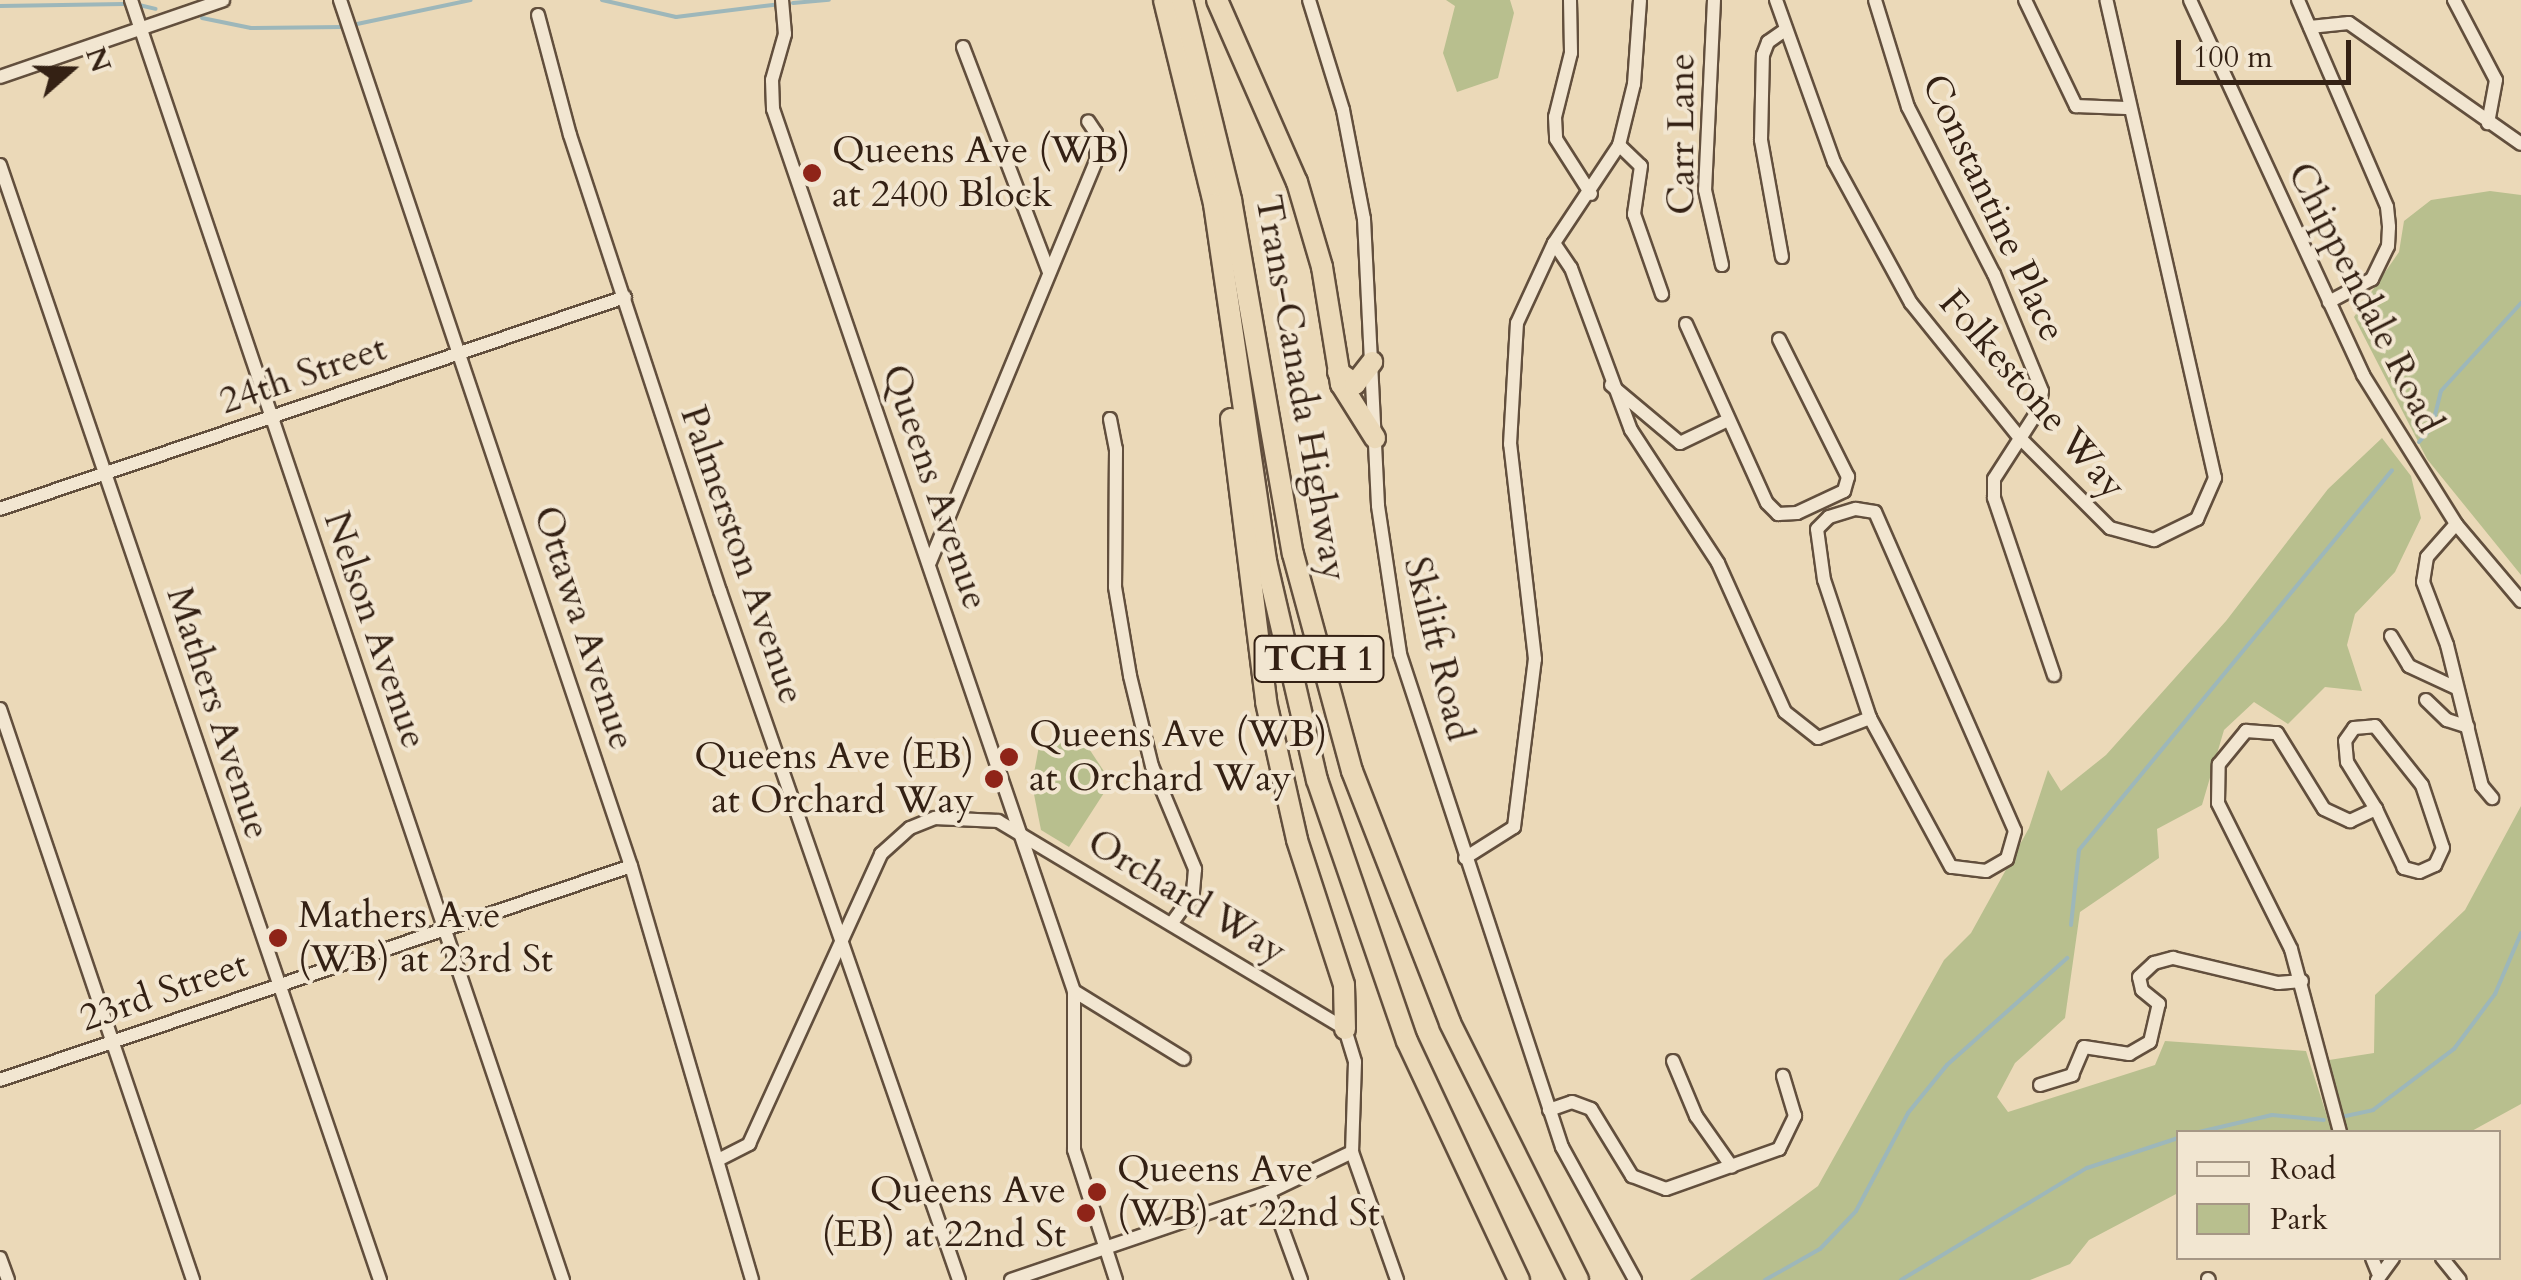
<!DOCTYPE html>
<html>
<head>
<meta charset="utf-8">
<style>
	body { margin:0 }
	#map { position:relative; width:2521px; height:1280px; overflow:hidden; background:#ebd9b8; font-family:Cardo,serif }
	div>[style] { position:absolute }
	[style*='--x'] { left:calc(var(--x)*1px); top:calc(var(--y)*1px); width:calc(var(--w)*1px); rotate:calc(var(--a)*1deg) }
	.green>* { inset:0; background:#b8bf8e }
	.stream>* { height:4px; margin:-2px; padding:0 2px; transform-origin:2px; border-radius:2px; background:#9db7ba }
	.roads { filter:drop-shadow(2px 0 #624f3d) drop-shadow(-2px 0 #624f3d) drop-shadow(0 2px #624f3d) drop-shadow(0 -2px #624f3d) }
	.minor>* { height:12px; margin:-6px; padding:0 6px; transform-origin:6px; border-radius:6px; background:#f2e6d1 }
	.highway>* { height:20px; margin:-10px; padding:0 10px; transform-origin:10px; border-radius:10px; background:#ebd9b8 }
	.dots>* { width:28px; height:28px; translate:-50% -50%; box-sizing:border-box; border:5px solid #f2e6d1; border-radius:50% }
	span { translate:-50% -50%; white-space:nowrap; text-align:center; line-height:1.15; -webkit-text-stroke:8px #f2e6d1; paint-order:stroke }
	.shield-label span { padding:2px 8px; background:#f2e6d1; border:2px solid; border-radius:8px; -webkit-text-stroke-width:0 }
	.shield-label { font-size:35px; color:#342114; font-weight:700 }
	.street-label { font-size:38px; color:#342114 }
	.poi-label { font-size:38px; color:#342114 }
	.left { translate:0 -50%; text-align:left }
	.right { translate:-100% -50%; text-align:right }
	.legend { position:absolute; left:2176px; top:1130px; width:325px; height:130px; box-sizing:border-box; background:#f2e6d1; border:2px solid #a69785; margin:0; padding:12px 18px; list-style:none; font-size:30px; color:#342114 }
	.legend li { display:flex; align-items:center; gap:20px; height:50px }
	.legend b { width:50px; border:2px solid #a69785 }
	.north { position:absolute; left:20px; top:20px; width:100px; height:100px; -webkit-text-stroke:8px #f2e6d1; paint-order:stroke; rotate:70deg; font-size:28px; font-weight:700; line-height:40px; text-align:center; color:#342114 }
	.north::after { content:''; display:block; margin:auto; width:35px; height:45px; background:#342114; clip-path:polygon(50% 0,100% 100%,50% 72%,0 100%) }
	.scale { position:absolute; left:2176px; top:40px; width:175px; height:45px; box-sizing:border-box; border:5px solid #342114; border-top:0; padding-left:12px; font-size:30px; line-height:35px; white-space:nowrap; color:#342114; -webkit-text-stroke:8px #f2e6d1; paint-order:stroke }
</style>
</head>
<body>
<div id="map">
	<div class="green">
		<div style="clip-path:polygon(1446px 0,1510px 0,1514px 13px,1498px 78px,1457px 92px,1443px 53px,1455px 6px)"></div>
		<div style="clip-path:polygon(2490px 191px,2521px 195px,2521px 575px,2427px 459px,2354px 317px,2399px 252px,2404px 221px,2431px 200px)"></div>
		<div style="clip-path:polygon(2382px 438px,2411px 476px,2421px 518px,2395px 572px,2355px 614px,2347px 645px,2362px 691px,2325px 687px,2288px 724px,2254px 702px,2224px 730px,2202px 805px,2157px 829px,2159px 858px,2080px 912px,2065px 1018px,2015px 1063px,1997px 1097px,2008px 1112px,2155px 1065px,2165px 1041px,2306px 1051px,2332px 1132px,2178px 1132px,2178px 1193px,2089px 1240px,2070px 1264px,2030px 1280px,1690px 1280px,1818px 1186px,1944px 960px,1971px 933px,2029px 828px,2048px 770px,2061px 791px,2106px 755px,2226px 621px,2328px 489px)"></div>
		<div style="clip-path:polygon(1076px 729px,1111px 782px,1069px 847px,1041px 830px,1032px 784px,1039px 746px)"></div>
		<div style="clip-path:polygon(2521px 806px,2521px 1104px,2470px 1132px,2348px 1132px,2329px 1060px,2374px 1053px,2375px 995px,2465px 910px)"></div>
	</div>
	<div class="stream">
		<div style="--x:602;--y:0;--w:76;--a:12.9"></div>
		<div style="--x:676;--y:17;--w:106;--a:-7.1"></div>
		<div style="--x:793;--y:3;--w:36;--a:-5"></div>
		<div style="--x:139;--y:5;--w:17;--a:13"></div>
		<div style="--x:0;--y:6;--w:124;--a:-0.9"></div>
		<div style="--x:202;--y:18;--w:50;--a:11.5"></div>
		<div style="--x:251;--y:28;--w:92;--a:-0.6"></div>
		<div style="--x:357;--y:24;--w:116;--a:-11.9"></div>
		<div style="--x:2419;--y:442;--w:20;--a:-49"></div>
		<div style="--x:2432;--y:427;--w:37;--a:-76"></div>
		<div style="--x:2441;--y:391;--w:119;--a:-47.7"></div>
		<div style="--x:2071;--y:925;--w:75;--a:-83.9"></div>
		<div style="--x:2079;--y:850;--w:492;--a:-50.5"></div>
		<div style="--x:2341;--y:1117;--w:33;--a:-12"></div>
		<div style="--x:2373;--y:1110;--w:101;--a:-37"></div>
		<div style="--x:2454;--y:1049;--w:69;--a:-53.3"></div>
		<div style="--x:2495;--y:994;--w:66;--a:-66.9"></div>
		<div style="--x:2199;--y:1132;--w:75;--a:-13.1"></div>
		<div style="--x:2272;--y:1115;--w:52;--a:5.5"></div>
		<div style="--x:1765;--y:1280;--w:63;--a:-29.4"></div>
		<div style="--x:1820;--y:1249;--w:52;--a:-46.5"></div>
		<div style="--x:1856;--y:1211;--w:111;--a:-62"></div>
		<div style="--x:1908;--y:1113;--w:62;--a:-50.9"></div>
		<div style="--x:1947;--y:1065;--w:161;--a:-41.7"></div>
		<div style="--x:1901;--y:1280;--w:217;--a:-31.1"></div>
		<div style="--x:2087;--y:1168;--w:96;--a:-18.2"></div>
	</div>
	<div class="roads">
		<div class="minor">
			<div style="--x:131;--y:0;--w:1351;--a:71.35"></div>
			<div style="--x:340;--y:0;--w:914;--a:71.43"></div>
			<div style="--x:631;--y:866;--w:431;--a:73.7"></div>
			<div style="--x:782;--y:0;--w:34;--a:85"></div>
			<div style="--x:785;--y:34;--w:48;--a:105.8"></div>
			<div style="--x:772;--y:80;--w:29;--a:88"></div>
			<div style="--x:773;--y:109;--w:932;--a:71.16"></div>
			<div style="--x:1074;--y:991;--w:159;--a:90"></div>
			<div style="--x:1074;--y:1150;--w:137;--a:72.1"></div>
			<div style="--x:1309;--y:0;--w:115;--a:72.8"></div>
			<div style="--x:1343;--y:110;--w:111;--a:79.1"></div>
			<div style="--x:1364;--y:219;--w:287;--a:87.2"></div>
			<div style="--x:1378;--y:506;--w:150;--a:81.5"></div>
			<div style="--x:1400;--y:654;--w:519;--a:71.81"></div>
			<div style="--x:1562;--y:1147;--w:152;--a:61.2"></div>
			<div style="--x:1570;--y:0;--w:53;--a:88.9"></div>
			<div style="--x:1571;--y:53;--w:66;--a:104"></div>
			<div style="--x:1555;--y:117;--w:22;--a:87"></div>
			<div style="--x:1556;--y:139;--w:65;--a:57.5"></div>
			<div style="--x:1714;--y:0;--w:190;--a:92.7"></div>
			<div style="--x:1705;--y:190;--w:77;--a:77.2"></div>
			<div style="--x:1776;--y:0;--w:172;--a:70.3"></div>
			<div style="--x:1834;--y:162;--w:161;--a:61.4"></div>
			<div style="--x:1911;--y:303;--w:172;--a:51.1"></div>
			<div style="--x:2019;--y:437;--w:129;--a:45"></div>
			<div style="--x:2110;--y:528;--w:46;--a:15.3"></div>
			<div style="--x:2154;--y:540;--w:48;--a:-26"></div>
			<div style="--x:2197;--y:519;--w:45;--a:-66.3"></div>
			<div style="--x:2215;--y:478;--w:490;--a:-102.8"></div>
			<div style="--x:1875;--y:0;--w:112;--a:72.9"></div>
			<div style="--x:1908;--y:107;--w:188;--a:62.8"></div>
			<div style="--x:1994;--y:274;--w:126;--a:67.7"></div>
			<div style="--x:2042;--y:391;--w:18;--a:99"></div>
			<div style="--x:2039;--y:409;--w:83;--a:122.7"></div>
			<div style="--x:1994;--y:479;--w:19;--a:90"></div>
			<div style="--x:1994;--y:498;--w:187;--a:71.3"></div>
			<div style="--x:2025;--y:0;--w:118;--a:64.3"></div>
			<div style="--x:2076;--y:106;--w:50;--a:2.3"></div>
			<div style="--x:2190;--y:0;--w:413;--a:65.2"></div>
			<div style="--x:2363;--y:375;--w:176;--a:58"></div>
			<div style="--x:2456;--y:524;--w:101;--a:49.8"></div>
			<div style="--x:2298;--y:0;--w:225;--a:66.7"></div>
			<div style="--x:2387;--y:207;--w:20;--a:84"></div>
			<div style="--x:2389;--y:227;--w:19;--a:93"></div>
			<div style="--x:2388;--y:246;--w:37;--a:116"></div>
			<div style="--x:2372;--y:279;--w:49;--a:151.9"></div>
			<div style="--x:2454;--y:0;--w:90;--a:62.3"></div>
			<div style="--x:2496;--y:80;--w:44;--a:100.5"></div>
			<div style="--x:538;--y:15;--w:124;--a:75.1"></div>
			<div style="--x:570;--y:135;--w:480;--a:71.8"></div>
			<div style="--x:720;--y:591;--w:729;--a:70.87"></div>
			<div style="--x:2310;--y:27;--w:39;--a:-6"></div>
			<div style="--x:2349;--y:23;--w:210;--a:35.1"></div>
			<div style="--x:963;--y:47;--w:241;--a:69.1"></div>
			<div style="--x:0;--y:77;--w:236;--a:-19"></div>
			<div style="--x:1619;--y:145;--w:30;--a:44"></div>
			<div style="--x:1641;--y:166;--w:49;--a:98.3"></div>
			<div style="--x:1634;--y:214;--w:85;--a:70.7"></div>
			<div style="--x:0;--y:165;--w:1178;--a:71.18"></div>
			<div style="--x:1554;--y:243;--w:30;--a:56"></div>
			<div style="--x:1571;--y:268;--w:173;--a:69.7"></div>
			<div style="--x:1631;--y:430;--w:159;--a:56.8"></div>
			<div style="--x:1718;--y:563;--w:163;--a:65.8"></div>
			<div style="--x:1785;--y:712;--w:42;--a:38.2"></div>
			<div style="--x:1818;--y:738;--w:56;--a:-21"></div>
			<div style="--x:1782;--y:257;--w:119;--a:-100.2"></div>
			<div style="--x:1761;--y:140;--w:85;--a:-88.7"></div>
			<div style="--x:1763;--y:55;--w:14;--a:-69"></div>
			<div style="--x:1768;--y:42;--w:21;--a:-35"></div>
			<div style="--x:1686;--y:324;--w:196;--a:65.7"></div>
			<div style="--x:1767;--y:503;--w:16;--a:45"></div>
			<div style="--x:1778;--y:514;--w:19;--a:-3"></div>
			<div style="--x:1797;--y:513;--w:52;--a:-25.1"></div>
			<div style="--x:1844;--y:491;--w:15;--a:-74"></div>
			<div style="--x:1848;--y:477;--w:154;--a:-116.6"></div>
			<div style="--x:1611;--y:385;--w:90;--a:40"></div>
			<div style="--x:1680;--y:443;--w:53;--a:-25.6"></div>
			<div style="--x:1110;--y:419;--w:31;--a:79"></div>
			<div style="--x:1116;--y:449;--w:138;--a:90.4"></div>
			<div style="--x:1115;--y:587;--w:90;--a:80.4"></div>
			<div style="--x:1130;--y:676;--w:93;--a:76.3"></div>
			<div style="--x:1152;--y:766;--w:112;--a:67.3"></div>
			<div style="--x:1195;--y:869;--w:25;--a:95"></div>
			<div style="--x:1193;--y:894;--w:34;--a:126"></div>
			<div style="--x:0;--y:509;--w:660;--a:-18.74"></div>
			<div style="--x:1856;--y:509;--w:19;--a:9"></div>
			<div style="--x:1875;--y:512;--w:348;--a:66.3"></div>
			<div style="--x:2015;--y:831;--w:29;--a:106"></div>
			<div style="--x:2007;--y:859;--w:24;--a:150"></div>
			<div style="--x:1986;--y:871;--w:35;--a:-173"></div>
			<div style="--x:1951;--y:867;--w:170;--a:-118.5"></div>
			<div style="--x:1870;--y:718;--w:145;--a:-108.4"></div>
			<div style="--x:1824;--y:580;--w:51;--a:-97.8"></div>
			<div style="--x:1817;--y:529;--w:17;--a:-45"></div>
			<div style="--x:1829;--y:517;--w:28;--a:-17"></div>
			<div style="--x:2456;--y:524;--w:44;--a:131.3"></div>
			<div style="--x:2427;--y:557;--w:25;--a:99"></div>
			<div style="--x:2423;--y:582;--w:67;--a:69.1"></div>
			<div style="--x:2447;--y:645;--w:145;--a:76.1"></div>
			<div style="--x:2482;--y:786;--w:16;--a:50"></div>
			<div style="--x:930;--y:562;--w:434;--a:-67.5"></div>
			<div style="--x:1096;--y:161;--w:28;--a:-90"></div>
			<div style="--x:1096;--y:133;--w:14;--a:-124"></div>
			<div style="--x:2391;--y:636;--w:35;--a:59"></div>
			<div style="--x:2409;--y:666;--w:50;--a:25"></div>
			<div style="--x:2426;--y:700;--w:29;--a:44"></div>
			<div style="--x:2447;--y:720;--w:22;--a:18"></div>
			<div style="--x:0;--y:709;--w:603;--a:71.32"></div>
			<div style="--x:1465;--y:858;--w:58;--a:-32.3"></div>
			<div style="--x:1514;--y:827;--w:169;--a:-82.9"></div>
			<div style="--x:1535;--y:659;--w:216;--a:-96.6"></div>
			<div style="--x:1510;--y:444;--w:121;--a:-86.7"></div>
			<div style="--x:1517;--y:323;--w:88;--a:-65.2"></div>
			<div style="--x:1554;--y:243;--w:118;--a:-56.4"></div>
			<div style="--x:1619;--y:145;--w:63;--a:-76.2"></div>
			<div style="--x:1634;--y:84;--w:84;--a:-85.9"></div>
			<div style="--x:1074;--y:991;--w:129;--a:31.7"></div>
			<div style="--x:1673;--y:1061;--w:60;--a:67.3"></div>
			<div style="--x:1696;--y:1116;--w:62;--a:54.8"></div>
			<div style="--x:0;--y:1080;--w:666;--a:-18.73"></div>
			<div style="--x:2040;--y:1085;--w:34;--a:-17"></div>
			<div style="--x:2072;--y:1075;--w:30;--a:-67"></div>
			<div style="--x:2084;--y:1047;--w:46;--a:8.8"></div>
			<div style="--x:2129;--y:1054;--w:24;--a:-30"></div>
			<div style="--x:2150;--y:1042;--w:39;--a:-77"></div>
			<div style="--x:2159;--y:1004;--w:22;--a:-141"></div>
			<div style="--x:2142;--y:990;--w:13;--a:-103"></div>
			<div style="--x:2139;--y:977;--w:21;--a:-43"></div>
			<div style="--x:2154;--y:963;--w:20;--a:-15"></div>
			<div style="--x:2173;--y:958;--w:108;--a:13.4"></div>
			<div style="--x:2278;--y:983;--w:24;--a:-5"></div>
			<div style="--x:1549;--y:1110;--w:24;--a:-19"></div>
			<div style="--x:1572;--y:1102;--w:20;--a:20"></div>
			<div style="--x:1591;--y:1109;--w:79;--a:58.5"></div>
			<div style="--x:1632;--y:1176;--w:36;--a:21"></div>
			<div style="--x:1666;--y:1189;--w:120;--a:-19.5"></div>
			<div style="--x:1779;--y:1149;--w:37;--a:-64"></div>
			<div style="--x:1795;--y:1116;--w:42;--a:-106.7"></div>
			<div style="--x:2340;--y:1132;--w:189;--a:-105"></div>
			<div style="--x:2291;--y:949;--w:163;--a:-116.6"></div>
			<div style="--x:2218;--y:803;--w:39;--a:-89"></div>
			<div style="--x:2219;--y:764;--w:43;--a:-50.7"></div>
			<div style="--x:2246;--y:731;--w:31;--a:4"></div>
			<div style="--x:2277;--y:733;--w:89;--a:58.3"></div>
			<div style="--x:2324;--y:809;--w:29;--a:25"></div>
			<div style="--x:2350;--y:821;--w:29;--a:-25"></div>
			<div style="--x:2376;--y:809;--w:55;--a:-121.7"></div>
			<div style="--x:2347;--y:762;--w:21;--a:-95"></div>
			<div style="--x:2345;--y:741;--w:16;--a:-55"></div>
			<div style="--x:2354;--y:728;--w:21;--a:-5"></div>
			<div style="--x:2375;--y:726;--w:75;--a:51.5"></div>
			<div style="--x:2422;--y:785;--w:66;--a:71.6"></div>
			<div style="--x:2443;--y:848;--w:19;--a:115"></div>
			<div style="--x:2435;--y:865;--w:17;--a:156"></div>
			<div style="--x:2419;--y:872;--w:16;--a:-165"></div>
			<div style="--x:2404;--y:868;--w:65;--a:-115.4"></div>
			<div style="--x:720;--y:1159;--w:33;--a:-27"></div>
			<div style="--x:749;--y:1144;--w:319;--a:-65.5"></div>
			<div style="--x:881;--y:854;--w:39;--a:-42"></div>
			<div style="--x:910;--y:828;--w:27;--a:-22"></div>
			<div style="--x:935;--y:818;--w:63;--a:2.7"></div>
			<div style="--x:998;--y:821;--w:405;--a:30.9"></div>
			<div style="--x:1345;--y:1029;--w:34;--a:73"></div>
			<div style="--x:1355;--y:1062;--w:90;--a:91.9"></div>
			<div style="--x:1352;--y:1152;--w:136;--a:70.6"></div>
			<div style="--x:1269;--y:1192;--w:94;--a:70"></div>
			<div style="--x:0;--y:1258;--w:23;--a:70"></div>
			<div style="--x:2372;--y:1258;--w:16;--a:68"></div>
			<div style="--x:2442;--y:1258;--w:28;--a:51"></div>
			<div style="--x:2208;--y:1279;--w:1;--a:45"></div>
			<div style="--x:1011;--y:1280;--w:273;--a:-18.8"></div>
			<div style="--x:1269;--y:1192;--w:92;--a:-25.7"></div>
			<div style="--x:2377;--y:1280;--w:27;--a:-54"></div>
		</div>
		<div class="highway">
			<div style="--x:1164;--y:0;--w:210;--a:76.2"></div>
			<div style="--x:1214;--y:204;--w:361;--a:81.7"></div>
			<div style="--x:1266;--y:561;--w:225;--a:76.9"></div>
			<div style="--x:1317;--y:780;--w:276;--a:71"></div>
			<div style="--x:1407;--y:1041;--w:264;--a:64.9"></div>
			<div style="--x:1182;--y:0;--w:206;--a:76.2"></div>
			<div style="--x:1231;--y:200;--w:359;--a:80.1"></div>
			<div style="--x:1293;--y:554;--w:225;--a:74.8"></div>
			<div style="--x:1352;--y:771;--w:270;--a:68.7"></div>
			<div style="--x:1450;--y:1023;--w:287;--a:63.5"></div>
			<div style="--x:1217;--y:0;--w:199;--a:66.3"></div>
			<div style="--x:1297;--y:182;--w:89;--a:73.6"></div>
			<div style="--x:1322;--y:267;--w:119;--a:80.8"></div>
			<div style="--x:1341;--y:384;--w:64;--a:57.8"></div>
			<div style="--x:1338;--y:372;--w:21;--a:35"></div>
			<div style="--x:1355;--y:384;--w:28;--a:-52"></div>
			<div style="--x:1231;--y:419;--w:285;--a:82.9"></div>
			<div style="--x:1266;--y:702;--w:141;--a:77.3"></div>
			<div style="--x:1297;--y:840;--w:152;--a:72"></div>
			<div style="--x:1344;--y:985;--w:44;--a:88.7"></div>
		</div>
	</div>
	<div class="dots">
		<div style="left:812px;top:173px;background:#8f2418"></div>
		<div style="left:1009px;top:757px;background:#8f2418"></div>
		<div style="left:994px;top:779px;background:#8f2418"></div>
		<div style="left:278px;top:938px;background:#8f2418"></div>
		<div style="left:1097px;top:1192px;background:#8f2418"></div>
		<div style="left:1086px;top:1213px;background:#8f2418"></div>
	</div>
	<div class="shield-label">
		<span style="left:1319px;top:659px">TCH 1</span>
	</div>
	<div class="street-label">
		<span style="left:1682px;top:134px;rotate:-90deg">Carr Lane</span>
		<span style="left:1993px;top:208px;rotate:65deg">Constantine Place</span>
		<span style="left:2365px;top:298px;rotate:63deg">Chippendale Road</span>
		<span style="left:303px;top:375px;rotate:-19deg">24th Street</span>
		<span style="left:1301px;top:388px;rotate:80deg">Trans-Canada Highway</span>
		<span style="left:2032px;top:395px;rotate:49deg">Folkestone Way</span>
		<span style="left:935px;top:487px;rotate:71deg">Queens Avenue</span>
		<span style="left:742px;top:555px;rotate:71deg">Palmerston Avenue</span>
		<span style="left:584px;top:628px;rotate:72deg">Ottawa Avenue</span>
		<span style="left:375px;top:630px;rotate:71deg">Nelson Avenue</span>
		<span style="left:1438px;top:649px;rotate:76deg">Skilift Road</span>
		<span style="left:218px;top:713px;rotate:72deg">Mathers Avenue</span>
		<span style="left:1187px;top:897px;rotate:31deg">Orchard Way</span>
		<span style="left:164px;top:992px;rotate:-19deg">23rd Street</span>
	</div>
	<div class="poi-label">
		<span class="left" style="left:832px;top:173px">Queens Ave (WB)<br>at 2400 Block</span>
		<span class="left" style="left:1029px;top:757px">Queens Ave (WB)<br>at Orchard Way</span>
		<span class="right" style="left:974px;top:779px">Queens Ave (EB)<br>at Orchard Way</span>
		<span class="left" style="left:298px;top:938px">Mathers Ave<br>(WB) at 23rd St</span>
		<span class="left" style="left:1117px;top:1192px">Queens Ave<br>(WB) at 22nd St</span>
		<span class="right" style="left:1066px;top:1213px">Queens Ave<br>(EB) at 22nd St</span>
	</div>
	<ul class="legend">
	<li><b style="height:12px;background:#f2e6d1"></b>Road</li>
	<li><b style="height:28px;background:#b8bf8e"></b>Park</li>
	</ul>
	<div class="north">N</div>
	<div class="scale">100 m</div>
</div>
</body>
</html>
